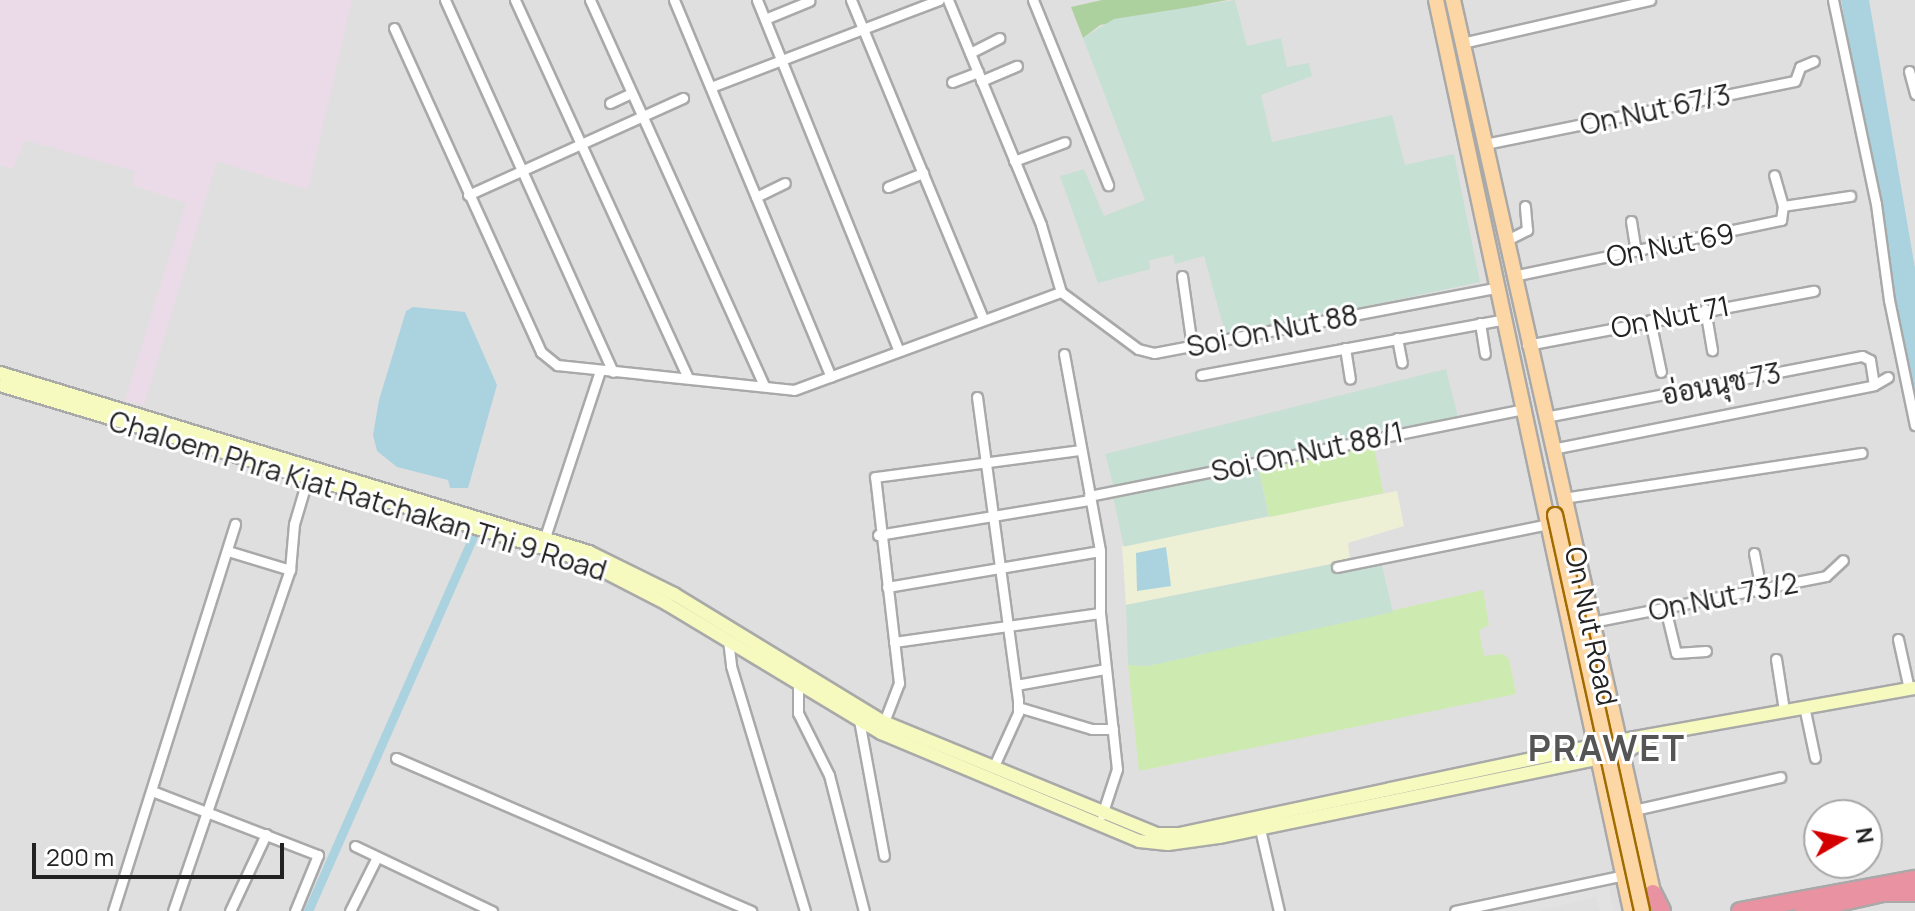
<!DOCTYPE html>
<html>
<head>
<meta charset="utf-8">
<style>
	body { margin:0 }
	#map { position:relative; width:1915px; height:911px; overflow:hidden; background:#f2efe9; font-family:Manrope,Sarabun,sans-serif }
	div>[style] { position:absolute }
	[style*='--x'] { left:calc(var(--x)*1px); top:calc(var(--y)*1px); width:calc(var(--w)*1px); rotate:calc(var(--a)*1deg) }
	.residential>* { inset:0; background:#e0dfdf }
	.industrial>* { inset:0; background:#ebdbe8 }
	.farmland>* { inset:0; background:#eef0d5 }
	.grass>* { inset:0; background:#cdebb0; transform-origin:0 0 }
	.forest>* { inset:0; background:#add19e }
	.wetland>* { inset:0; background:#c6e0d4; transform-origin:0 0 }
	.parking>* { inset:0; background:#e2e2e2 }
	.water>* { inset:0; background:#aad3df }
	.canal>* { height:9px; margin:-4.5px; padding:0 4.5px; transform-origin:4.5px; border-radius:4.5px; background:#aad3df }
	.roads { filter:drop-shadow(2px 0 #a9a9a9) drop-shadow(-2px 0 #a9a9a9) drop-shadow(0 2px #a9a9a9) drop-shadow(0 -2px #a9a9a9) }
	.street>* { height:9px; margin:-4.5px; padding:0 4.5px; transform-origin:4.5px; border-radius:4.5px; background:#fff }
	.secondary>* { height:12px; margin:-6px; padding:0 6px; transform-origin:6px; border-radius:6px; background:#f7fabf }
	.primary>* { height:14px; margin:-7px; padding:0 7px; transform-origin:7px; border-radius:7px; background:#fcd6a4 }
	.highway>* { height:16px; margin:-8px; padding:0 8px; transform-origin:8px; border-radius:8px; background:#e892a2 }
	.bridges { filter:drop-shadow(2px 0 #a06b00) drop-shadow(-2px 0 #a06b00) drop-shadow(0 2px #a06b00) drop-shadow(0 -2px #a06b00) }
	.primary-bridge>* { height:14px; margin:-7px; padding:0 7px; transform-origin:7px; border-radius:7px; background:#fcd6a4 }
	span { translate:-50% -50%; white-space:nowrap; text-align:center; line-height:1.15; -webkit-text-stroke:6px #fff; paint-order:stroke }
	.street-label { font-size:28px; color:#222 }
	.district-label { font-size:36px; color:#555; font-weight:700; letter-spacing:2px }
	.north { position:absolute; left:1803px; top:799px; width:80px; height:80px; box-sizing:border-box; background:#fff; border:2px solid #a7a7a7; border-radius:50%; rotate:81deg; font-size:22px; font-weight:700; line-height:32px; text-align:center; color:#222 }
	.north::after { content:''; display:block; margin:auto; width:28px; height:36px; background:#d40000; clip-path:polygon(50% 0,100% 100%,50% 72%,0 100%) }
	.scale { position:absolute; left:32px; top:843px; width:252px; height:36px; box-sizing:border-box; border:4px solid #222; border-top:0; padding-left:10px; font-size:24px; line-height:28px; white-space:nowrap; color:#222; -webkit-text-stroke:6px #fff; paint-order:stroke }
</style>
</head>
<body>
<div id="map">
	<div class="residential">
		<div style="clip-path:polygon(evenodd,0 0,1915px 0,1915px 911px,0 911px,0 0,1819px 815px,1867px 815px,1867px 863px,1819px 863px,1819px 815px)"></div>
	</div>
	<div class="industrial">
		<div style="clip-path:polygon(0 0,352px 0,308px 190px,217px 161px,144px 405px,125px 401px,186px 203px,132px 185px,135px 171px,25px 140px,13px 169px,0 165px)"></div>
	</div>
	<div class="farmland">
		<div style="clip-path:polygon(1397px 491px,1404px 526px,1348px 543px,1350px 560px,1126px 605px,1122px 546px)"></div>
	</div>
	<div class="grass">
		<div style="left:1373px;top:443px;width:51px;height:117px;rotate:78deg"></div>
		<div style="clip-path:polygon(1483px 590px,1489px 625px,1479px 630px,1484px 656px,1503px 654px,1509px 659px,1516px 694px,1139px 771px,1128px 665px,1148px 666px)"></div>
	</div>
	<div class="forest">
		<div style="clip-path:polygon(1102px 0,1227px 0,1100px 25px,1083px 38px,1071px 7px)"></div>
	</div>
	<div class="wetland">
		<div style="clip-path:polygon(1235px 0,1247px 46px,1281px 38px,1287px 67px,1309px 63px,1312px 76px,1261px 95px,1272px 142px,1392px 115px,1405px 165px,1454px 154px,1480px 282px,1226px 336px,1204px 256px,1175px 264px,1173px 255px,1149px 260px,1150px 269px,1098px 283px,1060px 176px,1084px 169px,1104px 216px,1145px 200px,1083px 38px,1114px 19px)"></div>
		<div style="left:1446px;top:369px;width:49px;height:351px;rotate:76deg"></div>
		<div style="left:1258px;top:466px;width:51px;height:148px;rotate:78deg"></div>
		<div style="clip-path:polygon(1381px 562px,1393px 612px,1148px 666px,1128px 665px,1126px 605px,1333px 564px,1336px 573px)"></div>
	</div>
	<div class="parking">
		<div style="clip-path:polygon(1608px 884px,1614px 911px,1600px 911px,1596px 897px,1538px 911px,1485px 911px)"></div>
	</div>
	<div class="water">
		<div style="clip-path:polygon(1841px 0,1869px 0,1915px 268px,1915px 413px)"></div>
		<div style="clip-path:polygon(413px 307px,465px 312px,497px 385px,468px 488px,450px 488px,448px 480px,397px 467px,377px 451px,373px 435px,379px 400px,406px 311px)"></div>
		<div style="clip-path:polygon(1166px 547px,1171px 586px,1137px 591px,1136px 553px)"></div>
	</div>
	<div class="canal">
		<div style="--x:308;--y:911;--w:409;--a:-66.2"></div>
	</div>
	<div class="roads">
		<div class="street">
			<div style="--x:445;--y:0;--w:408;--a:65.7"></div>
			<div style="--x:515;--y:0;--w:415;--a:65.4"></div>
			<div style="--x:590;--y:0;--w:423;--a:65.7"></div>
			<div style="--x:674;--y:0;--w:408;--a:67.4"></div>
			<div style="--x:757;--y:0;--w:376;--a:68"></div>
			<div style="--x:851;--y:0;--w:344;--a:67.5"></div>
			<div style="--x:948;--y:0;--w:243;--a:67.5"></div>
			<div style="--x:1041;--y:225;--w:70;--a:73.4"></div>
			<div style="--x:1033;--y:0;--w:200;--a:67.9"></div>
			<div style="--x:1833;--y:0;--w:208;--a:78.1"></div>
			<div style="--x:1876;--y:204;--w:97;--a:82.3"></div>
			<div style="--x:1889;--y:300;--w:128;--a:78.3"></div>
			<div style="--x:765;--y:19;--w:48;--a:-22.2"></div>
			<div style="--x:394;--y:28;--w:356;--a:65.6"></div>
			<div style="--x:541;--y:352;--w:21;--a:39"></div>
			<div style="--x:557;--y:365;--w:238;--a:6"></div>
			<div style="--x:794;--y:390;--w:284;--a:-20.2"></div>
			<div style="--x:1462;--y:43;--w:193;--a:-12.9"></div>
			<div style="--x:970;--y:53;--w:33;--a:-27"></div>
			<div style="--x:1909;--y:71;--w:24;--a:75"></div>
			<div style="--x:981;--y:81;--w:39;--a:-23"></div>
			<div style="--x:952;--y:82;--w:28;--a:-21"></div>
			<div style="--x:711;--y:87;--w:244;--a:-20.9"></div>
			<div style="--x:610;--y:103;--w:23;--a:-25"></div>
			<div style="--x:1485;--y:144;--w:316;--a:-11.5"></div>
			<div style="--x:1795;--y:81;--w:15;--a:-70"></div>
			<div style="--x:1800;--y:67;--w:15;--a:-23"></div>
			<div style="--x:1014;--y:161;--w:54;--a:-20.4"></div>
			<div style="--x:888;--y:187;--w:38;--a:-22"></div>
			<div style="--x:468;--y:195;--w:236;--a:-24.3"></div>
			<div style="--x:756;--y:197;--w:32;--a:-26"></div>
			<div style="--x:1783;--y:206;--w:68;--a:-8.5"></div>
			<div style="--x:1631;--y:221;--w:30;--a:81"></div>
			<div style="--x:1505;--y:241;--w:25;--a:-27"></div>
			<div style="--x:1527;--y:230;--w:24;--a:-95"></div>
			<div style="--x:1182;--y:276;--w:71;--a:81.9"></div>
			<div style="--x:1513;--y:276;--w:274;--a:-11.8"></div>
			<div style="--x:1781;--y:220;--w:14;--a:-82"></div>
			<div style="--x:1783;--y:206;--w:32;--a:-106"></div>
			<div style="--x:1061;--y:292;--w:96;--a:36.5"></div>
			<div style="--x:1138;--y:349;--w:16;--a:14"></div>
			<div style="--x:1154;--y:353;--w:351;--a:-10.8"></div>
			<div style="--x:1705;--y:309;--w:42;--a:80.3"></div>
			<div style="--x:1650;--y:320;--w:53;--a:78.1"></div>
			<div style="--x:1480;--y:323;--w:31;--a:81"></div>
			<div style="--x:1397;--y:338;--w:25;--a:79"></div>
			<div style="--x:1527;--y:345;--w:292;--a:-10.7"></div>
			<div style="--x:1345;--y:348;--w:31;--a:81"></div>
			<div style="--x:1064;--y:354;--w:200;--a:79.6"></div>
			<div style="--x:1100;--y:551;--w:62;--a:90"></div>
			<div style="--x:1100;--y:613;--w:157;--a:83.8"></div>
			<div style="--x:1117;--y:769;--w:48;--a:108.1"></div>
			<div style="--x:1201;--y:375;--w:310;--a:-10.4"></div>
			<div style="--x:977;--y:397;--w:306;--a:82.3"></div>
			<div style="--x:1018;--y:700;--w:13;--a:90"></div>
			<div style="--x:1018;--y:713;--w:60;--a:114.4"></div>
			<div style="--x:1545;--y:417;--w:323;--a:-10.9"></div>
			<div style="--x:1862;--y:356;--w:9;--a:27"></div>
			<div style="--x:1870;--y:360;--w:25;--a:81"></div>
			<div style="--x:1552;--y:449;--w:328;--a:-11.2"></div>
			<div style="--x:1874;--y:385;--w:16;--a:-30"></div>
			<div style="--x:1089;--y:496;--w:445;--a:-11.3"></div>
			<div style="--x:1563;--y:498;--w:302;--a:-8.6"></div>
			<div style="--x:878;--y:535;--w:215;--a:-9.4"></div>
			<div style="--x:545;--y:537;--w:175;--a:-71.7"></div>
			<div style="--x:228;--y:551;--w:65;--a:17"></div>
			<div style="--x:1754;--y:553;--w:37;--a:79"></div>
			<div style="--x:1337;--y:567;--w:216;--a:-11.5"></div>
			<div style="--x:887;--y:587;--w:216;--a:-9.6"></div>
			<div style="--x:1665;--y:608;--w:46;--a:76.3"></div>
			<div style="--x:1676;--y:653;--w:30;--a:-4"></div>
			<div style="--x:1592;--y:622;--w:238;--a:-11.1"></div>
			<div style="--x:1826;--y:576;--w:23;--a:-43"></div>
			<div style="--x:1898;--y:639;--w:51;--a:77.6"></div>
			<div style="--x:728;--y:640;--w:26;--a:83"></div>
			<div style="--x:731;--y:666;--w:256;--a:73.2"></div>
			<div style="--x:894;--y:642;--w:208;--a:-8"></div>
			<div style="--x:1776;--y:659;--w:52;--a:81.1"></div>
			<div style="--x:798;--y:683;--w:30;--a:90"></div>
			<div style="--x:798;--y:713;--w:69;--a:63.4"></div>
			<div style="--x:829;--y:775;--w:140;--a:75.6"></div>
			<div style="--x:1016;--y:685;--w:90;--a:-10.2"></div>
			<div style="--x:1804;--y:706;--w:53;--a:78.1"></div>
			<div style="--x:1018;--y:707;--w:77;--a:16.6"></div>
			<div style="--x:1092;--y:729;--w:21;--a:0"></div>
			<div style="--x:859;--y:720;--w:138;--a:79.6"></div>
			<div style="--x:884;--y:722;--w:42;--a:-69"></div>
			<div style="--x:899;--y:683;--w:207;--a:-96.6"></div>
			<div style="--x:875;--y:477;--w:207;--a:-7.5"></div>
			<div style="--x:396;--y:758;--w:387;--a:23.3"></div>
			<div style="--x:152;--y:791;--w:178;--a:21.1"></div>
			<div style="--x:318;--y:855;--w:61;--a:112.3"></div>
			<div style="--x:1634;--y:810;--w:150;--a:-12.7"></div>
			<div style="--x:1260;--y:829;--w:84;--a:77"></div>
			<div style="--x:355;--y:846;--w:152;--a:25.4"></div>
			<div style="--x:113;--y:911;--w:406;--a:-72.5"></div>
			<div style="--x:173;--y:911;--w:361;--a:-71.1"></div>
			<div style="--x:290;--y:570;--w:46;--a:-85"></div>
			<div style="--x:294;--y:524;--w:49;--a:-73.4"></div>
			<div style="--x:230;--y:911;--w:85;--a:-64.9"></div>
			<div style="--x:350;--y:911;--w:60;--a:-63.4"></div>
			<div style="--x:1455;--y:911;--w:174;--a:-12"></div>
		</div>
		<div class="secondary">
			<div style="--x:0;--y:373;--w:616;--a:16.9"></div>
			<div style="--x:589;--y:552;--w:95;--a:26.3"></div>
			<div style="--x:674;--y:594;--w:246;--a:31.4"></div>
			<div style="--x:884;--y:722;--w:295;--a:22.3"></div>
			<div style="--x:1157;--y:834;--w:22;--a:0"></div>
			<div style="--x:1179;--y:834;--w:448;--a:-12"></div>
			<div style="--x:1617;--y:741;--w:303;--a:-10.1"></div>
			<div style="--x:0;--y:385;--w:606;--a:16.7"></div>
			<div style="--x:580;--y:559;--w:98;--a:27.3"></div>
			<div style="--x:667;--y:604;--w:250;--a:31.1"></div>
			<div style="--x:881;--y:733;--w:280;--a:22.7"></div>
			<div style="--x:1139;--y:841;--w:29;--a:6"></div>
			<div style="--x:1168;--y:844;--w:51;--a:-7.8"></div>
			<div style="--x:1219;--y:837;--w:414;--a:-11.7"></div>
			<div style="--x:1624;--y:753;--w:26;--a:-31"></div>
		</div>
		<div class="primary">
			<div style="--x:1436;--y:0;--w:932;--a:77.92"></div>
			<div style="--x:1453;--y:0;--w:923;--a:77.36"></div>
		</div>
		<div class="highway">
			<div style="--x:1653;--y:893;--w:20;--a:63"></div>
			<div style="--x:1740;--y:911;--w:178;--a:-10.4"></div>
			<div style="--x:1803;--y:911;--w:82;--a:-12.7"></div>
			<div style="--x:1883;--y:893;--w:32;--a:0"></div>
		</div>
	</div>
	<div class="bridges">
		<div class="primary-bridge">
			<div style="--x:1555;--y:515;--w:405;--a:77.6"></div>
		</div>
	</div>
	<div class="street-label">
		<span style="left:1655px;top:109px;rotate:-12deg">On Nut 67/3</span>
		<span style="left:1670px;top:244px;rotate:-11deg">On Nut 69</span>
		<span style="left:1670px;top:316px;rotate:-11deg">On Nut 71</span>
		<span style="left:1272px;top:330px;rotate:-11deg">Soi On Nut 88</span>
		<span style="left:1721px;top:383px;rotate:-11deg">อ่อนนุช 73</span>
		<span style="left:1307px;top:451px;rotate:-12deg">Soi On Nut 88/1</span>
		<span style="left:358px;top:495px;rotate:17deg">Chaloem Phra Kiat Ratchakan Thi 9 Road</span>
		<span style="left:1723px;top:596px;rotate:-11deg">On Nut 73/2</span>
		<span style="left:1592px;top:626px;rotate:78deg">On Nut Road</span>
	</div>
	<div class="district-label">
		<span style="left:1607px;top:748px">PRAWET</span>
	</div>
	<div class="north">N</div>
	<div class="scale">200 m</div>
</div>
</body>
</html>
